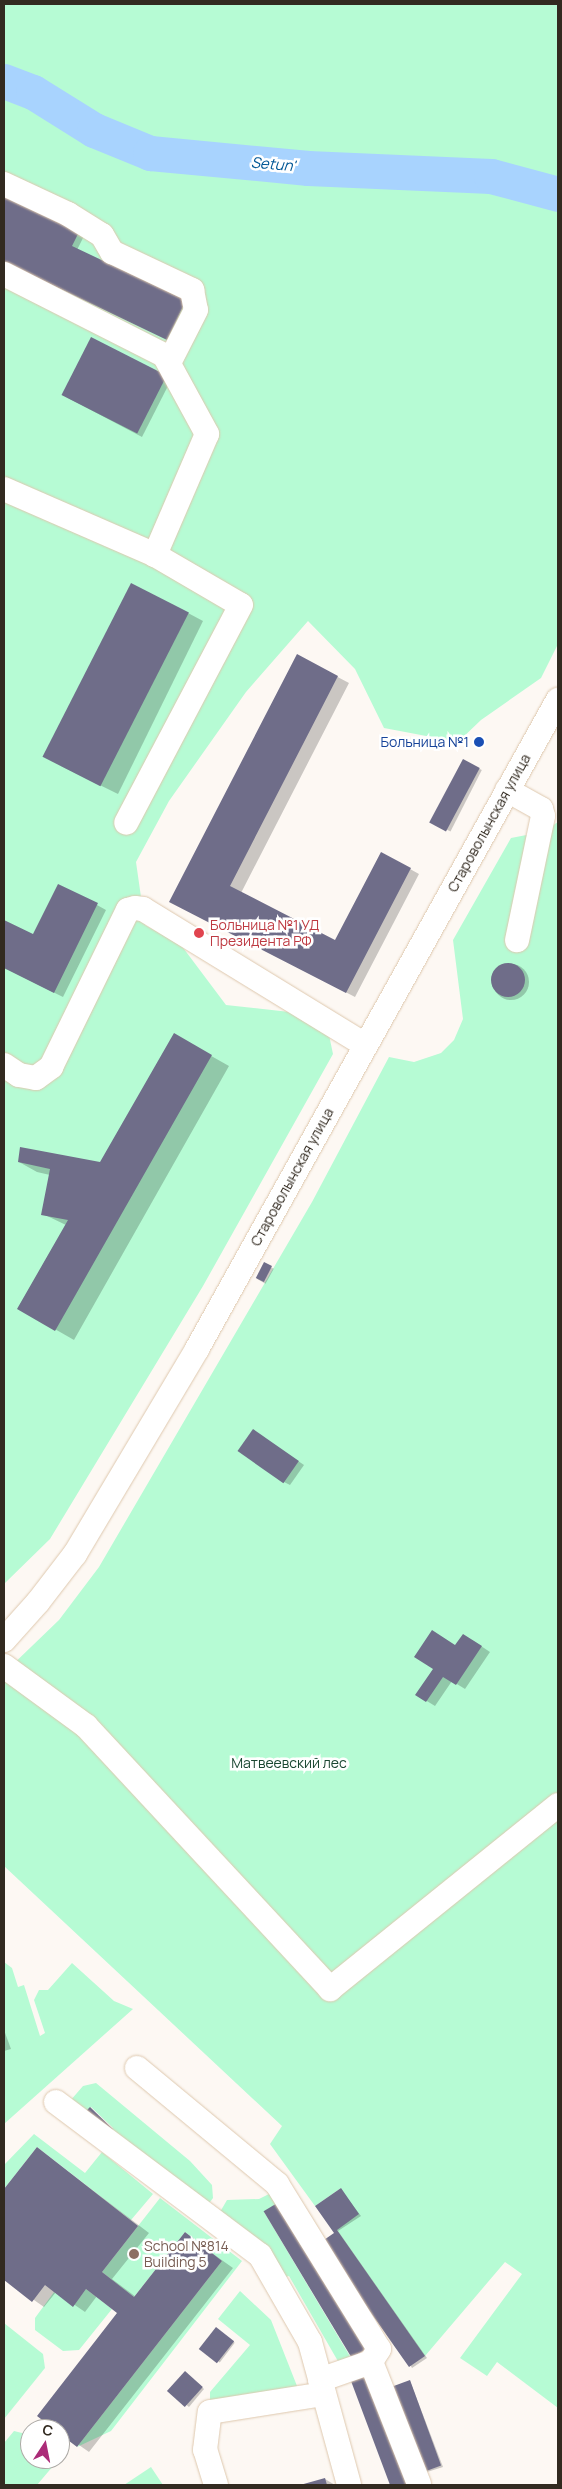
<!DOCTYPE html>
<meta charset="utf-8">
<style>
body{margin:0}
#map{position:relative;width:562px;height:2489px;overflow:hidden;background:#fdf8f3;font-family:Manrope,sans-serif}
div>[style]{position:absolute}
[style*='--x']{left:calc(var(--x)*1px);top:calc(var(--y)*1px);width:calc(var(--w)*1px);rotate:calc(var(--a)*1deg)}
.green>*{inset:0;background:#b6fbd4}
.shadow>*{inset:0;background:#0003;transform-origin:0 0}
.round{border-radius:50%}
.river>*{height:35px;margin:-17.5px;padding:0 17.5px;transform-origin:17.5px;border-radius:17.5px;background:#a8d3fe}
.building>*{inset:0;background:#6f6d89;transform-origin:0 0}
.roads{filter:drop-shadow(0 0 1px #dec8ae) drop-shadow(0 0 1px #dec8ae)}
.minor>*{height:24px;margin:-12px;padding:0 12px;transform-origin:12px;border-radius:12px;background:#fff}
.dots>*{width:14px;height:14px;translate:-50% -50%;box-sizing:border-box;border:2px solid #fff;border-radius:50%}
span{translate:-50% -50%;white-space:nowrap;text-align:center;line-height:1.15;-webkit-text-stroke:5px #fff;paint-order:stroke}
.transit-label{font-size:14px;color:#164399}
.right{translate:-100% -50%;text-align:right}
.street-label{font-size:14px;color:#322a20}
.health-label{font-size:14px;color:#be3a42}
.left{translate:0 -50%;text-align:left}
.park-label{font-size:14px;color:#1b4732}
.education-label{font-size:14px;color:#785e54}
.water-label{font-size:15px;color:#005795;font-style:italic}
.frame{position:absolute;inset:0;border:5px solid #322a20;pointer-events:none}
.north{position:absolute;left:20px;top:2419px;width:50px;height:50px;box-sizing:border-box;background:#fff;border:1px solid #adaaa6;border-radius:50%;rotate:11deg;font-size:14px;font-weight:700;line-height:20px;text-align:center;color:#322a20}
.north::after{content:'';display:block;margin:auto;width:18px;height:22px;background:#ab2b78;clip-path:polygon(50% 0,100% 100%,50% 72%,0 100%)}
</style>
<div id="map">
<div class="green">
<div style="clip-path:polygon(4px 4px,558px 4px,558px 644px,541px 678px,481px 720px,458px 742px,384px 728px,355px 669px,308px 621px,246px 692px,169px 801px,136px 862px,145px 925px,181px 945px,226px 1005px,325px 1016px,333px 1054px,203px 1286px,50px 1539px,4px 1584px)"></div>
<div style="clip-path:polygon(558px 822px,558px 2408px,497px 2362px,487px 2376px,460px 2358px,522px 2274px,505px 2262px,425px 2356px,337px 2230px,341px 2188px,315px 2206px,270px 2144px,282px 2126px,4px 1866px,4px 1673px,59px 1620px,99px 1567px,312px 1202px,389px 1057px,414px 1062px,441px 1053px,454px 1040px,463px 1019px,453px 940px,511px 838px,542px 832px)"></div>
<div style="clip-path:polygon(4px 1962px,12px 1968px,18px 1987px,24px 1985px,40px 2036px,45px 2033px,34px 2000px,39px 1990px,48px 1990px,72px 1963px,114px 2001px,133px 2009px,4px 2124px)"></div>
<div style="clip-path:polygon(96px 2083px,190px 2161px,212px 2185px,213px 2198px,207px 2206px,108px 2134px,113px 2128px,91px 2107px,85px 2113px,70px 2101px,83px 2086px)"></div>
<div style="clip-path:polygon(34px 2134px,85px 2173px,102px 2152px,153px 2194px,131px 2220px,37px 2147px,4px 2189px,4px 2165px)"></div>
<div style="clip-path:polygon(273px 2192px,279px 2202px,264px 2212px,351px 2358px,339px 2363px,289px 2276px,275px 2280px,220px 2212px,227px 2200px,259px 2199px)"></div>
<div style="clip-path:polygon(160px 2198px,242px 2261px,111px 2431px,77px 2447px,222px 2261px,185px 2232px,134px 2297px,102px 2272px)"></div>
<div style="clip-path:polygon(86px 2289px,112px 2309px,79px 2350px,63px 2351px,35px 2330px,35px 2318px,54px 2292px,73px 2306px)"></div>
<div style="clip-path:polygon(240px 2291px,271px 2320px,297px 2386px,283px 2400px,210px 2412px,210px 2392px,250px 2345px,218px 2319px)"></div>
<div style="clip-path:polygon(4px 2323px,43px 2354px,45px 2368px,4px 2419px)"></div>
<div style="clip-path:polygon(14px 2431px,30px 2435px,30px 2459px,59px 2459px,37px 2485px,4px 2485px,4px 2443px)"></div>
<div style="clip-path:polygon(151px 2467px,163px 2485px,124px 2485px)"></div>
</div>
<div class="shadow">
<div style="clip-path:polygon(4px 194px,85px 234px,77px 250px,191px 305px,173px 342px,4px 260px)"></div>
<div style="clip-path:polygon(166px 377px,171px 380px,142px 437px,68px 398px)"></div>
<div style="clip-path:polygon(188px 613px,203px 621px,118px 794px,61px 766px)"></div>
<div style="clip-path:polygon(298px 656px,349px 683px,241px 893px,336px 942px,410px 869px,419px 874px,355px 997px,182px 908px)"></div>
<div style="left:464px;top:761px;width:20px;height:69px;rotate:27deg"></div>
<div style="clip-path:polygon(97px 905px,106px 910px,63px 997px,4px 968px,4px 921px,34px 936px)"></div>
<div class="round" style="left:493px;top:964px;width:36px;height:36px"></div>
<div style="clip-path:polygon(174px 1035px,229px 1066px,74px 1340px,18px 1308px,66px 1225px,43px 1214px,50px 1175px,37px 1172px,19px 1162px,101px 1164px)"></div>
<div style="left:265px;top:1264px;width:10px;height:17px;rotate:29deg"></div>
<div style="clip-path:polygon(259px 1434px,304px 1465px,290px 1485px,284px 1482px)"></div>
<div style="clip-path:polygon(472px 1640px,490px 1652px,465px 1689px,452px 1681px,435px 1706px,417px 1695px,434px 1668px,456px 1646px)"></div>
<div style="clip-path:polygon(4px 2030px,11px 2049px,4px 2051px)"></div>
<div style="clip-path:polygon(37px 2148px,149px 2233px,112px 2279px,136px 2297px,185px 2234px,233px 2268px,89px 2452px,56px 2429px,118px 2313px,97px 2296px,85px 2312px,56px 2292px,44px 2307px,4px 2279px,4px 2191px)"></div>
<div style="clip-path:polygon(341px 2190px,361px 2216px,338px 2231px,427px 2358px,412px 2368px,335px 2233px)"></div>
<div style="left:218px;top:2330px;width:21px;height:25px;rotate:37deg"></div>
<div style="clip-path:polygon(187px 2374px,204px 2389px,189px 2407px,169px 2391px)"></div>
<div style="clip-path:polygon(410px 2381px,443px 2467px,427px 2472px,425px 2471px)"></div>
<div style="clip-path:polygon(325px 2479px,335px 2485px,303px 2485px)"></div>
</div>
<div class="river">
<div style="--x:4;--y:81;--w:31;--a:21"></div>
<div style="--x:33;--y:92;--w:72;--a:31.9"></div>
<div style="--x:94;--y:130;--w:61;--a:22.3"></div>
<div style="--x:150;--y:153;--w:159;--a:5.4"></div>
<div style="--x:308;--y:168;--w:183;--a:2.5"></div>
<div style="--x:491;--y:176;--w:69;--a:15"></div>
</div>
<div class="building">
<div style="clip-path:polygon(4px 193px,80px 230px,72px 246px,186px 300px,167px 340px,4px 262px)"></div>
<div style="left:91px;top:337px;width:85px;height:65px;rotate:27deg"></div>
<div style="left:131px;top:583px;width:65px;height:195px;rotate:27deg"></div>
<div style="clip-path:polygon(297px 654px,338px 676px,230px 886px,335px 940px,381px 852px,411px 868px,346px 993px,169px 902px)"></div>
<div style="left:463px;top:759px;width:19px;height:72px;rotate:28deg"></div>
<div style="clip-path:polygon(58px 884px,98px 903px,54px 993px,4px 968px,4px 920px,33px 934px)"></div>
<div class="round" style="left:491px;top:963px;width:34px;height:34px"></div>
<div style="clip-path:polygon(174px 1033px,212px 1055px,55px 1331px,17px 1309px,68px 1220px,41px 1215px,50px 1169px,18px 1162px,20px 1147px,100px 1162px)"></div>
<div style="left:264px;top:1262px;width:9px;height:18px;rotate:27deg"></div>
<div style="left:253px;top:1429px;width:56px;height:27px;rotate:35deg"></div>
<div style="clip-path:polygon(432px 1630px,455px 1645px,463px 1634px,482px 1646px,456px 1685px,443px 1677px,426px 1702px,415px 1695px,433px 1669px,414px 1657px)"></div>
<div style="left:90px;top:2107px;width:32px;height:8px;rotate:44deg"></div>
<div style="clip-path:polygon(37px 2147px,138px 2226px,102px 2272px,134px 2297px,185px 2232px,222px 2261px,77px 2447px,60px 2434px,60px 2429px,54px 2429px,37px 2416px,117px 2313px,86px 2289px,73px 2307px,45px 2285px,32px 2302px,4px 2280px,4px 2189px)"></div>
<div style="clip-path:polygon(341px 2188px,359px 2214px,337px 2230px,425px 2356px,409px 2367px,321px 2242px,334px 2233px,315px 2206px)"></div>
<div style="left:279px;top:2202px;width:171px;height:18px;rotate:59deg"></div>
<div style="left:216px;top:2327px;width:23px;height:28px;rotate:38deg"></div>
<div style="left:185px;top:2371px;width:24px;height:27px;rotate:42deg"></div>
<div style="clip-path:polygon(369px 2374px,408px 2485px,390px 2485px,351px 2381px)"></div>
<div style="left:410px;top:2380px;width:91px;height:18px;rotate:70deg"></div>
<div style="clip-path:polygon(325px 2478px,327px 2485px,300px 2485px)"></div>
</div>
<div class="roads">
<div class="minor">
<div style="--x:4;--y:184;--w:71;--a:25.1"></div>
<div style="--x:68;--y:214;--w:40;--a:32"></div>
<div style="--x:102;--y:235;--w:20;--a:60"></div>
<div style="--x:112;--y:252;--w:89;--a:25.4"></div>
<div style="--x:192;--y:290;--w:20;--a:79"></div>
<div style="--x:196;--y:310;--w:59;--a:117"></div>
<div style="--x:4;--y:274;--w:179;--a:26.9"></div>
<div style="--x:164;--y:355;--w:90;--a:61.4"></div>
<div style="--x:207;--y:434;--w:132;--a:113.3"></div>
<div style="--x:155;--y:555;--w:99;--a:30.2"></div>
<div style="--x:241;--y:605;--w:246;--a:117.8"></div>
<div style="--x:4;--y:489;--w:165;--a:23.6"></div>
<div style="--x:507;--y:790;--w:39;--a:29"></div>
<div style="--x:541;--y:809;--w:7;--a:74"></div>
<div style="--x:543;--y:816;--w:127;--a:101.8"></div>
<div style="--x:4;--y:1065;--w:18;--a:34"></div>
<div style="--x:19;--y:1075;--w:17;--a:10"></div>
<div style="--x:36;--y:1078;--w:19;--a:-36"></div>
<div style="--x:51;--y:1067;--w:175;--a:-63.9"></div>
<div style="--x:128;--y:910;--w:7;--a:-16"></div>
<div style="--x:135;--y:908;--w:8;--a:7"></div>
<div style="--x:143;--y:909;--w:260;--a:31.5"></div>
<div style="--x:4;--y:1640;--w:51;--a:-48.2"></div>
<div style="--x:38;--y:1602;--w:61;--a:-52.4"></div>
<div style="--x:75;--y:1554;--w:239;--a:-59.2"></div>
<div style="--x:197;--y:1349;--w:743;--a:-60.92"></div>
<div style="--x:4;--y:1666;--w:102;--a:36.2"></div>
<div style="--x:86;--y:1726;--w:359;--a:47.1"></div>
<div style="--x:330;--y:1989;--w:293;--a:-38.9"></div>
<div style="--x:137;--y:2068;--w:182;--a:39.6"></div>
<div style="--x:277;--y:2184;--w:194;--a:58.3"></div>
<div style="--x:379;--y:2349;--w:15;--a:122"></div>
<div style="--x:371;--y:2362;--w:54;--a:160.6"></div>
<div style="--x:56;--y:2102;--w:255;--a:36.9"></div>
<div style="--x:260;--y:2255;--w:100;--a:60.1"></div>
<div style="--x:310;--y:2342;--w:148;--a:74.7"></div>
<div style="--x:371;--y:2362;--w:131;--a:68.5"></div>
<div style="--x:216;--y:2485;--w:37;--a:-107"></div>
<div style="--x:205;--y:2450;--w:38;--a:-83"></div>
<div style="--x:210;--y:2412;--w:115;--a:-9"></div>
</div>
</div>
<div class="dots">
<div style="left:479px;top:742px;background:#1a4fb4"></div>
<div style="left:199px;top:933px;background:#e0444e"></div>
<div style="left:134px;top:2254px;background:#8d6e63"></div>
</div>
<div class="transit-label">
<span class="right" style="left:469px;top:742px">Больница №1</span>
</div>
<div class="street-label">
<span style="left:489px;top:823px;rotate:-61deg">Староволынская улица</span>
<span style="left:292px;top:1177px;rotate:-61deg">Староволынская улица</span>
</div>
<div class="health-label">
<span class="left" style="left:210px;top:933px">Больница №1 УД<br>Президента РФ</span>
</div>
<div class="park-label">
<span style="left:289px;top:1763px">Матвеевский лес</span>
</div>
<div class="education-label">
<span class="left" style="left:144px;top:2254px">School №814<br>Building 5</span>
</div>
<div class="water-label">
<span style="left:273px;top:164px;rotate:5deg">Setun'</span>
</div>
<div class="frame"></div>
<div class="north">С</div>
</div>
